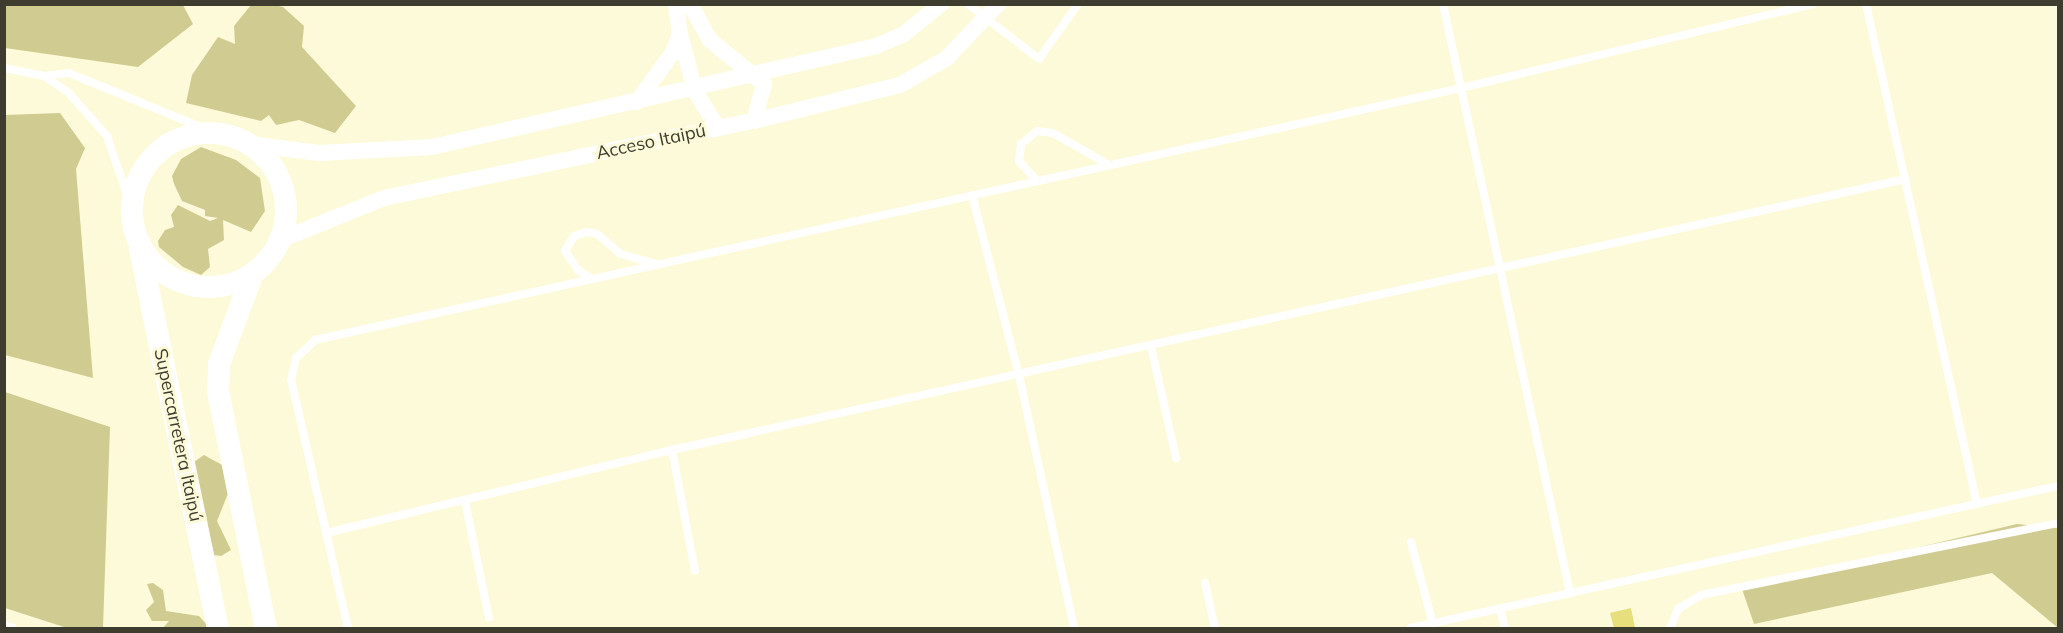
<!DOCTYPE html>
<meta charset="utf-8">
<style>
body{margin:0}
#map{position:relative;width:2063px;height:633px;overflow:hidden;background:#fcfad8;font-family:Mulish,sans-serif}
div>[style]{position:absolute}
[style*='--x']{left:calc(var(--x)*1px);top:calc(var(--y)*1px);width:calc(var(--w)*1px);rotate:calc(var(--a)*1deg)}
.green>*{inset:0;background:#d0cc91}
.building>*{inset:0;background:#e6df7c}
.lane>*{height:8px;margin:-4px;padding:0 4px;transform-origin:4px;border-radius:4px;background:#fff}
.street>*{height:16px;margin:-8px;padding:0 8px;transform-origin:8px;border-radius:8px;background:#fff}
.secondary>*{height:22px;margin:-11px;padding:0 11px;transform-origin:11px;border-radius:11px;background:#fff}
.secondary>.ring{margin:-11px;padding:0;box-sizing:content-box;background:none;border:22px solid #fff;border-radius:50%}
span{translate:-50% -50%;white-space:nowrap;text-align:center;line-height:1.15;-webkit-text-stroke:6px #fcfad8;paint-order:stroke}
.street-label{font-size:18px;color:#3d3c2f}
.frame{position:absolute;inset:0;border:6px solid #3d3c2f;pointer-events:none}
</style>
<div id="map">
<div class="green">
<div style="clip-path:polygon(5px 4px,183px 5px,193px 24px,138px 67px,5px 48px)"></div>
<div style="clip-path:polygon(270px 4px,283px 7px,304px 26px,302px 47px,356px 106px,335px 133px,299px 120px,276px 125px,269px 115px,261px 121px,186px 103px,192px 75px,218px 37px,235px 44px,234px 26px,251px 5px)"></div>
<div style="clip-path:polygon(60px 113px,85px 148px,76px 169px,93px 378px,5px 355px,5px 115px)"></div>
<div style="clip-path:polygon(201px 147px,236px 160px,260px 178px,265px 211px,251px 232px,223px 220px,224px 240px,208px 249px,210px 267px,201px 275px,183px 267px,159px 247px,158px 241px,165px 230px,174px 227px,171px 215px,178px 205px,210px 221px,218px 218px,205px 216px,205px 210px,182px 201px,174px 184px,172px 176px,181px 159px)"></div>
<div style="clip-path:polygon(5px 392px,110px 427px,103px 628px,67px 628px,5px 608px)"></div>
<div style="clip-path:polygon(204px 455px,224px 466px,229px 491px,217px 521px,231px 550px,221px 556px,214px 555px,194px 462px)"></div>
<div style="clip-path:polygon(2017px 524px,2058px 528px,2058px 628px,1992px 573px,1754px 624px,1742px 589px)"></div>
<div style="clip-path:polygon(153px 583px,163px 590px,166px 611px,199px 616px,210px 628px,163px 628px,169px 621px,152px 621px,146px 610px,154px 602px,147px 584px)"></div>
</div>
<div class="building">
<div style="clip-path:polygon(1631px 608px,1635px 628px,1614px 628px,1610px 613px)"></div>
</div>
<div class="lane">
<div style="--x:968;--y:4;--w:90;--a:37.8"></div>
<div style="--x:1039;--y:59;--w:67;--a:-54.7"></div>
<div style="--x:1443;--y:4;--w:603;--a:77.83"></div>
<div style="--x:1866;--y:4;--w:512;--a:77.48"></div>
<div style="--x:4;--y:68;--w:41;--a:11.3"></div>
<div style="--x:44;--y:76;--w:29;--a:34"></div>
<div style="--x:68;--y:92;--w:59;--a:48.4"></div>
<div style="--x:107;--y:136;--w:74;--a:71.1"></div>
<div style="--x:44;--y:76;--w:25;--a:-7"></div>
<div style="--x:69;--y:73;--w:156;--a:22.3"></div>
<div style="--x:1037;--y:181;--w:27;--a:-132"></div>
<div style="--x:1019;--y:161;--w:17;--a:-83"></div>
<div style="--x:1021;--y:144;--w:21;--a:-39"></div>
<div style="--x:1037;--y:131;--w:16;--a:7"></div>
<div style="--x:1053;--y:133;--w:64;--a:29.7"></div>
<div style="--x:972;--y:195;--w:186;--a:75.4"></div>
<div style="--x:1019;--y:375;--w:259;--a:77.7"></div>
<div style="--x:592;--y:279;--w:17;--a:-147"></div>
<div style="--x:578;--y:270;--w:23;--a:-124"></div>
<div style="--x:565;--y:251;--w:17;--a:-59"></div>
<div style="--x:574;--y:236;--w:14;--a:-17"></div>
<div style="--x:587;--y:232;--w:10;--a:11"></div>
<div style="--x:597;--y:234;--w:31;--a:40"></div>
<div style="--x:621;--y:254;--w:36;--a:16"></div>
<div style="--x:1151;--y:346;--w:115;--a:77.4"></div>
<div style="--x:672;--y:450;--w:123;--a:79.2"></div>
<div style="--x:465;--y:501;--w:119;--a:78.4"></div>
<div style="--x:326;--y:533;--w:356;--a:-13.5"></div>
<div style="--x:672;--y:450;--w:1263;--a:-12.39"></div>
<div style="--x:1411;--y:542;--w:85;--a:75"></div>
<div style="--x:1205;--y:583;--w:46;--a:77.5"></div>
<div style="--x:1500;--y:609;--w:20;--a:75"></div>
<div style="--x:4;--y:625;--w:9;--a:18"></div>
<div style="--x:348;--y:628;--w:254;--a:-102.9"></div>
<div style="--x:291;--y:380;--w:23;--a:-77"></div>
<div style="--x:296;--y:358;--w:26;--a:-43"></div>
<div style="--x:315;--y:340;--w:1173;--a:-12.4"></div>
<div style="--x:1461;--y:88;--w:362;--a:-13.4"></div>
<div style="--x:1411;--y:628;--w:662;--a:-12.38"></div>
<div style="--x:1670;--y:628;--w:21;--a:-67"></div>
<div style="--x:1678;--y:609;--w:27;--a:-31"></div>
<div style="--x:1701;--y:595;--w:364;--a:-11.4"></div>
</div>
<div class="street">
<div style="--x:690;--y:4;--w:41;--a:60.9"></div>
<div style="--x:710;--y:40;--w:70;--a:39.2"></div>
<div style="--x:764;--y:84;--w:38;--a:105"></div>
<div style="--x:680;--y:34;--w:59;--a:75.3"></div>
<div style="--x:695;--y:91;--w:44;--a:58.1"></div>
<div style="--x:637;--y:102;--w:62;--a:-54.2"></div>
<div style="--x:673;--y:52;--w:19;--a:-69"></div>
<div style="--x:680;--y:34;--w:30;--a:-98"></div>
<div style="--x:249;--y:144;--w:71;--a:7.3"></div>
<div style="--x:319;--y:153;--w:113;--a:-3"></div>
<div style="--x:432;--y:147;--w:455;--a:-12.8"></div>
<div style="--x:876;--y:46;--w:30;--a:-23"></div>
<div style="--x:904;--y:34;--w:48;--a:-39"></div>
<div style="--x:280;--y:240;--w:112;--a:-22"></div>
<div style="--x:384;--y:198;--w:378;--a:-11.8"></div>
<div style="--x:754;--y:121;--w:150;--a:-13.9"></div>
<div style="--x:900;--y:85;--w:54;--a:-29.9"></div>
<div style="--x:947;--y:58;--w:74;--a:-46.6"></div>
</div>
<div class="secondary">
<div class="ring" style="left:132px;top:133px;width:132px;height:132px"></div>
<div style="--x:140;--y:249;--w:387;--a:78.4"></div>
<div style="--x:253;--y:273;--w:97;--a:110.5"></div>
<div style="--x:219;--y:364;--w:27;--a:92"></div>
<div style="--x:218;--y:391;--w:242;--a:78.6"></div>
</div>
<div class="street-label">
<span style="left:651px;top:142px;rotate:-12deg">Acceso Itaipú</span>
<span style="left:178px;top:435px;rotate:78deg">Supercarretera Itaipú</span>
</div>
<div class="frame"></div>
</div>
